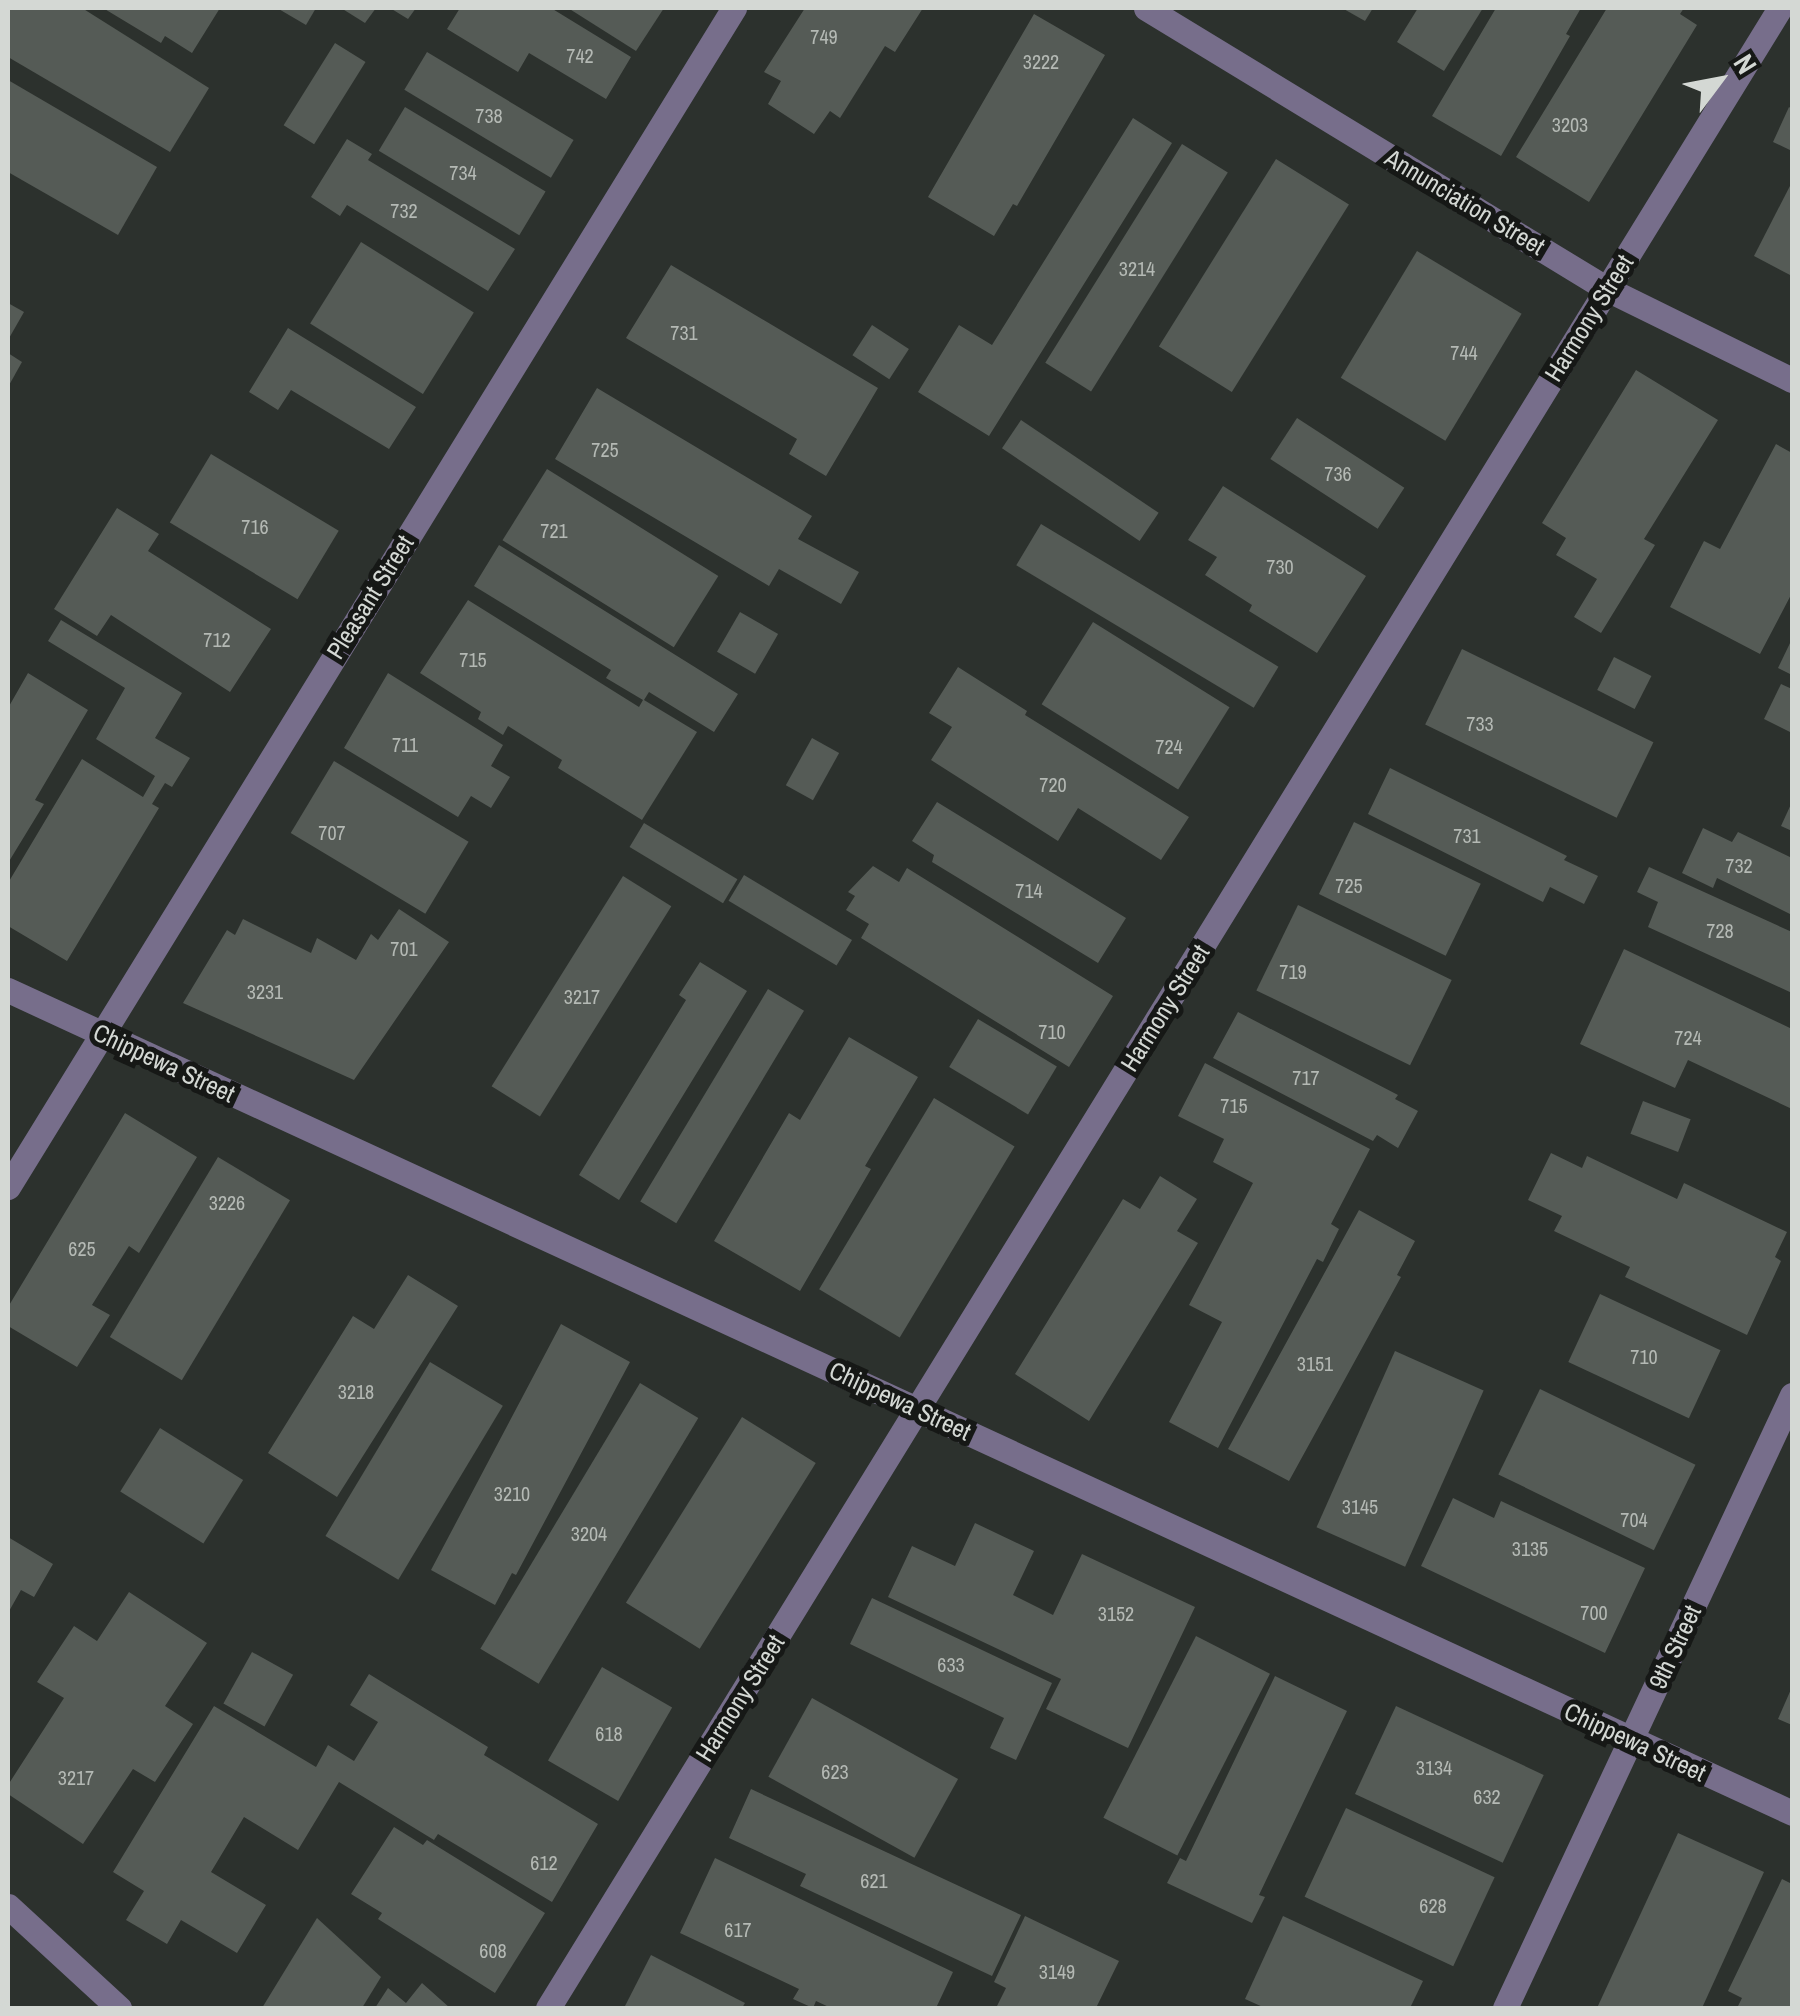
<!DOCTYPE html>
<style>
body{margin:0}
#map{position:relative;width:1800px;height:2016px;overflow:hidden;background:#2c312d;font-family:"Archivo Narrow",sans-serif}
div>[style]{position:absolute}
[style*='--x']{left:calc(var(--x)*1px);top:calc(var(--y)*1px);width:calc(var(--w)*1px);rotate:calc(var(--a)*1deg)}
.building>*{inset:0;background:#555b56;transform-origin:0 0}
.minor>*{height:25px;margin:-12.5px;padding:0 12.5px;transform-origin:12.5px;border-radius:12.5px;background:#776e8b}
span{translate:-50% -50%;white-space:nowrap;text-align:center;line-height:1.15;-webkit-text-stroke:10px #161816;paint-order:stroke}
.number-label{font-size:20px;color:#b4b9b4}
.number-label span{-webkit-text-stroke-width:0}
.street-label{font-size:25px;color:#d4d8d4}
.frame{position:absolute;inset:0;border:10px solid #d4d8d4;pointer-events:none}
.north{position:absolute;left:1670px;top:30px;width:100px;height:100px;-webkit-text-stroke:8px #161816;paint-order:stroke;rotate:58deg;font-size:28px;font-weight:700;line-height:40px;text-align:center;color:#d4d8d4}
.north::after{content:'';display:block;margin:auto;width:35px;height:45px;background:#d4d8d4;clip-path:polygon(50% 0,100% 100%,50% 72%,0 100%)}
</style>
<div id="map">
<div class="building">
<div style="clip-path:polygon(8px 8px,82px 8px,209px 88px,170px 152px,8px 57px)"></div>
<div style="clip-path:polygon(103px 8px,220px 8px,192px 53px,165px 36px,161px 43px)"></div>
<div style="clip-path:polygon(277px 8px,316px 8px,306px 25px)"></div>
<div style="clip-path:polygon(341px 8px,376px 8px,365px 23px)"></div>
<div style="clip-path:polygon(390px 8px,416px 8px,408px 19px)"></div>
<div style="clip-path:polygon(460px 8px,551px 8px,631px 57px,606px 99px,529px 53px,518px 72px,447px 29px)"></div>
<div style="clip-path:polygon(568px 8px,664px 8px,636px 51px)"></div>
<div style="clip-path:polygon(805px 8px,923px 8px,895px 52px,885px 46px,840px 118px,830px 111px,814px 134px,768px 104px,781px 81px,764px 72px)"></div>
<div style="clip-path:polygon(1342px 8px,1373px 8px,1365px 21px)"></div>
<div style="clip-path:polygon(1418px 8px,1483px 8px,1444px 71px,1397px 42px)"></div>
<div style="clip-path:polygon(1496px 8px,1581px 8px,1566px 34px,1570px 36px,1501px 156px,1432px 116px)"></div>
<div style="clip-path:polygon(1607px 8px,1684px 8px,1680px 14px,1697px 25px,1589px 202px,1516px 157px)"></div>
<div style="clip-path:polygon(1034px 14px,1105px 55px,1017px 206px,1013px 204px,994px 236px,928px 197px)"></div>
<div style="left:335px;top:43px;width:36px;height:97px;rotate:32deg"></div>
<div style="left:427px;top:52px;width:171px;height:44px;rotate:31deg"></div>
<div style="clip-path:polygon(8px 80px,157px 167px,118px 235px,8px 172px)"></div>
<div style="left:405px;top:107px;width:164px;height:51px;rotate:31deg"></div>
<div style="clip-path:polygon(1789px 107px,1792px 109px,1792px 151px,1773px 142px)"></div>
<div style="clip-path:polygon(1133px 118px,1172px 143px,989px 436px,918px 392px,959px 325px,992px 345px)"></div>
<div style="clip-path:polygon(347px 139px,372px 154px,368px 160px,515px 249px,488px 291px,347px 205px,340px 216px,311px 197px)"></div>
<div style="left:1182px;top:144px;width:54px;height:258px;rotate:32deg"></div>
<div style="left:1276px;top:159px;width:86px;height:221px;rotate:32deg"></div>
<div style="clip-path:polygon(1792px 182px,1792px 276px,1754px 256px)"></div>
<div style="left:361px;top:242px;width:133px;height:96px;rotate:32deg"></div>
<div style="left:1417px;top:251px;width:122px;height:148px;rotate:31deg"></div>
<div style="clip-path:polygon(671px 265px,878px 388px,826px 476px,789px 454px,797px 439px,626px 338px)"></div>
<div style="clip-path:polygon(8px 303px,24px 312px,8px 340px)"></div>
<div style="left:872px;top:325px;width:44px;height:36px;rotate:33deg"></div>
<div style="clip-path:polygon(288px 328px,416px 407px,389px 449px,291px 390px,278px 410px,249px 392px)"></div>
<div style="clip-path:polygon(8px 353px,22px 362px,8px 387px)"></div>
<div style="clip-path:polygon(1636px 370px,1718px 420px,1644px 539px,1655px 545px,1601px 633px,1574px 617px,1597px 579px,1556px 555px,1566px 538px,1542px 523px)"></div>
<div style="clip-path:polygon(597px 388px,812px 516px,798px 539px,859px 572px,841px 604px,779px 569px,769px 586px,555px 459px)"></div>
<div style="left:1297px;top:418px;width:128px;height:49px;rotate:33deg"></div>
<div style="left:1021px;top:420px;width:166px;height:34px;rotate:34deg"></div>
<div style="clip-path:polygon(1776px 444px,1792px 453px,1792px 593px,1760px 654px,1670px 607px,1704px 541px,1720px 549px)"></div>
<div style="left:211px;top:454px;width:149px;height:80px;rotate:31deg"></div>
<div style="left:547px;top:469px;width:202px;height:84px;rotate:32deg"></div>
<div style="clip-path:polygon(1223px 486px,1366px 576px,1317px 653px,1249px 611px,1252px 605px,1205px 575px,1217px 557px,1188px 540px)"></div>
<div style="clip-path:polygon(117px 508px,159px 534px,148px 551px,271px 629px,230px 692px,111px 615px,97px 636px,54px 609px)"></div>
<div style="left:1041px;top:524px;width:277px;height:48px;rotate:31deg"></div>
<div style="clip-path:polygon(499px 545px,738px 694px,714px 732px,649px 692px,644px 700px,697px 732px,642px 820px,558px 768px,562px 760px,508px 726px,503px 735px,478px 719px,481px 712px,420px 673px,468px 600px,639px 707px,643px 700px,606px 678px,611px 670px,474px 586px)"></div>
<div style="left:740px;top:612px;width:44px;height:46px;rotate:30deg"></div>
<div style="clip-path:polygon(61px 620px,182px 693px,155px 738px,190px 758px,172px 787px,165px 783px,152px 804px,159px 808px,67px 961px,8px 926px,8px 883px,82px 759px,143px 797px,155px 776px,96px 739px,125px 688px,48px 641px)"></div>
<div style="left:1093px;top:622px;width:161px;height:97px;rotate:32deg"></div>
<div style="clip-path:polygon(1792px 639px,1792px 675px,1778px 668px)"></div>
<div style="left:1462px;top:649px;width:213px;height:84px;rotate:26deg"></div>
<div style="left:1614px;top:657px;width:42px;height:37px;rotate:27deg"></div>
<div style="clip-path:polygon(958px 667px,1027px 711px,1025px 715px,1189px 817px,1161px 860px,1078px 808px,1058px 841px,931px 760px,952px 727px,929px 713px)"></div>
<div style="clip-path:polygon(28px 673px,88px 710px,35px 800px,44px 804px,8px 863px,8px 708px)"></div>
<div style="clip-path:polygon(388px 673px,503px 745px,491px 766px,510px 777px,491px 808px,471px 796px,458px 817px,344px 748px)"></div>
<div style="clip-path:polygon(1781px 684px,1792px 689px,1792px 733px,1764px 719px)"></div>
<div style="left:812px;top:738px;width:31px;height:54px;rotate:29deg"></div>
<div style="left:334px;top:761px;width:157px;height:84px;rotate:31deg"></div>
<div style="clip-path:polygon(1390px 768px,1567px 856px,1564px 860px,1598px 876px,1584px 904px,1550px 887px,1543px 902px,1368px 814px)"></div>
<div style="clip-path:polygon(937px 802px,1126px 918px,1098px 963px,932px 862px,934px 855px,912px 841px)"></div>
<div style="clip-path:polygon(1792px 802px,1792px 831px,1781px 826px)"></div>
<div style="left:1354px;top:822px;width:141px;height:80px;rotate:26deg"></div>
<div style="left:644px;top:823px;width:109px;height:28px;rotate:31deg"></div>
<div style="clip-path:polygon(1703px 828px,1732px 842px,1738px 832px,1792px 858px,1792px 915px,1717px 878px,1713px 888px,1682px 873px)"></div>
<div style="clip-path:polygon(873px 866px,899px 882px,907px 868px,1113px 996px,1069px 1067px,861px 938px,869px 924px,846px 910px,855px 896px,848px 892px)"></div>
<div style="clip-path:polygon(1649px 867px,1792px 932px,1792px 993px,1648px 927px,1658px 902px,1637px 892px)"></div>
<div style="left:744px;top:875px;width:126px;height:30px;rotate:31deg"></div>
<div style="left:623px;top:876px;width:57px;height:248px;rotate:32deg"></div>
<div style="left:1298px;top:905px;width:171px;height:95px;rotate:26deg"></div>
<div style="clip-path:polygon(399px 909px,449px 942px,354px 1080px,183px 1003px,227px 930px,235px 935px,243px 919px,311px 953px,317px 938px,356px 960px,371px 934px,378px 940px)"></div>
<div style="clip-path:polygon(1624px 949px,1792px 1029px,1792px 1109px,1688px 1060px,1675px 1088px,1580px 1044px)"></div>
<div style="clip-path:polygon(700px 962px,747px 991px,619px 1200px,579px 1175px,686px 1000px,679px 995px)"></div>
<div style="left:768px;top:989px;width:42px;height:248px;rotate:31deg"></div>
<div style="clip-path:polygon(1238px 1012px,1398px 1095px,1395px 1099px,1418px 1111px,1398px 1148px,1377px 1135px,1373px 1141px,1213px 1058px)"></div>
<div style="left:978px;top:1019px;width:92px;height:56px;rotate:31deg"></div>
<div style="clip-path:polygon(849px 1037px,918px 1077px,865px 1166px,871px 1169px,800px 1291px,714px 1241px,789px 1113px,800px 1120px)"></div>
<div style="clip-path:polygon(1205px 1063px,1370px 1149px,1331px 1224px,1339px 1229px,1323px 1262px,1317px 1259px,1218px 1448px,1169px 1422px,1222px 1322px,1189px 1305px,1253px 1183px,1213px 1162px,1224px 1139px,1178px 1116px)"></div>
<div style="left:934px;top:1098px;width:94px;height:223px;rotate:31deg"></div>
<div style="left:1643px;top:1101px;width:51px;height:35px;rotate:21deg"></div>
<div style="clip-path:polygon(125px 1113px,197px 1157px,139px 1253px,129px 1246px,92px 1305px,110px 1315px,77px 1367px,8px 1326px,8px 1307px)"></div>
<div style="clip-path:polygon(1551px 1153px,1582px 1168px,1587px 1156px,1677px 1199px,1684px 1183px,1787px 1232px,1775px 1257px,1781px 1261px,1747px 1335px,1625px 1277px,1630px 1267px,1554px 1231px,1562px 1216px,1528px 1200px)"></div>
<div style="left:218px;top:1157px;width:84px;height:210px;rotate:31deg"></div>
<div style="clip-path:polygon(1160px 1176px,1197px 1199px,1177px 1231px,1198px 1243px,1089px 1421px,1015px 1374px,1123px 1199px,1140px 1209px)"></div>
<div style="clip-path:polygon(1359px 1210px,1415px 1241px,1397px 1275px,1401px 1277px,1289px 1481px,1228px 1449px)"></div>
<div style="clip-path:polygon(408px 1275px,458px 1306px,337px 1497px,268px 1453px,353px 1316px,374px 1329px)"></div>
<div style="left:1600px;top:1294px;width:133px;height:75px;rotate:25deg"></div>
<div style="clip-path:polygon(561px 1324px,630px 1362px,516px 1575px,512px 1573px,495px 1605px,431px 1570px)"></div>
<div style="left:1395px;top:1351px;width:97px;height:193px;rotate:24deg"></div>
<div style="left:430px;top:1362px;width:85px;height:203px;rotate:31deg"></div>
<div style="left:640px;top:1383px;width:68px;height:310px;rotate:31deg"></div>
<div style="left:1540px;top:1389px;width:173px;height:95px;rotate:26deg"></div>
<div style="left:742px;top:1417px;width:87px;height:219px;rotate:32deg"></div>
<div style="left:160px;top:1428px;width:98px;height:75px;rotate:32deg"></div>
<div style="clip-path:polygon(1453px 1498px,1494px 1518px,1501px 1501px,1645px 1568px,1605px 1653px,1421px 1566px)"></div>
<div style="clip-path:polygon(975px 1523px,1034px 1551px,1013px 1595px,1053px 1615px,1082px 1554px,1195px 1607px,1128px 1748px,1046px 1709px,1061px 1679px,888px 1597px,912px 1546px,955px 1566px)"></div>
<div style="clip-path:polygon(8px 1537px,53px 1564px,34px 1597px,21px 1590px,8px 1613px)"></div>
<div style="clip-path:polygon(129px 1592px,207px 1643px,165px 1706px,193px 1724px,155px 1782px,133px 1769px,83px 1844px,8px 1794px,8px 1785px,64px 1698px,37px 1682px,74px 1626px,97px 1641px)"></div>
<div style="clip-path:polygon(872px 1598px,1052px 1683px,1016px 1760px,990px 1748px,1004px 1718px,850px 1644px)"></div>
<div style="left:1196px;top:1636px;width:83px;height:204px;rotate:27deg"></div>
<div style="left:252px;top:1652px;width:47px;height:59px;rotate:29deg"></div>
<div style="left:602px;top:1667px;width:81px;height:108px;rotate:30deg"></div>
<div style="clip-path:polygon(369px 1674px,488px 1747px,484px 1755px,598px 1824px,552px 1902px,438px 1834px,434px 1840px,339px 1782px,298px 1850px,244px 1817px,211px 1872px,266px 1905px,237px 1953px,181px 1920px,167px 1944px,126px 1920px,144px 1891px,113px 1872px,214px 1706px,316px 1767px,328px 1745px,354px 1761px,378px 1722px,350px 1705px)"></div>
<div style="clip-path:polygon(1275px 1676px,1347px 1711px,1259px 1895px,1265px 1897px,1252px 1923px,1167px 1883px,1180px 1858px,1186px 1861px)"></div>
<div style="clip-path:polygon(1792px 1687px,1792px 1725px,1778px 1719px)"></div>
<div style="left:812px;top:1698px;width:167px;height:90px;rotate:29deg"></div>
<div style="left:1396px;top:1706px;width:163px;height:97px;rotate:25deg"></div>
<div style="clip-path:polygon(751px 1789px,1021px 1915px,992px 1976px,800px 1886px,806px 1874px,729px 1838px)"></div>
<div style="left:1346px;top:1808px;width:164px;height:98px;rotate:25deg"></div>
<div style="clip-path:polygon(394px 1827px,423px 1845px,427px 1840px,545px 1913px,495px 1993px,378px 1919px,382px 1913px,351px 1894px)"></div>
<div style="clip-path:polygon(1678px 1833px,1764px 1872px,1702px 2008px,1597px 2008px)"></div>
<div style="clip-path:polygon(715px 1858px,953px 1972px,936px 2008px,831px 2008px,816px 2001px,813px 2008px,793px 1999px,799px 1989px,680px 1933px)"></div>
<div style="clip-path:polygon(1782px 1879px,1792px 1884px,1792px 2008px,1737px 2008px,1742px 1998px,1728px 1991px)"></div>
<div style="clip-path:polygon(1025px 1916px,1119px 1961px,1096px 2008px,996px 2008px,1006px 1988px,994px 1982px)"></div>
<div style="clip-path:polygon(1283px 1916px,1423px 1981px,1410px 2008px,1265px 2008px,1245px 1999px)"></div>
<div style="clip-path:polygon(317px 1918px,381px 1977px,362px 2008px,262px 2008px)"></div>
<div style="clip-path:polygon(651px 1955px,745px 2003px,742px 2008px,624px 2008px)"></div>
<div style="clip-path:polygon(422px 1983px,450px 2008px,375px 2008px,388px 1988px,406px 2003px)"></div>
</div>
<div class="minor">
<div style="--x:1146;--y:8;--w:540;--a:31.36"></div>
<div style="--x:1607;--y:289;--w:206;--a:26.2"></div>
<div style="--x:8;--y:990;--w:1965;--a:24.76"></div>
<div style="--x:8;--y:1187;--w:1385;--a:-58.38"></div>
<div style="--x:8;--y:1906;--w:151;--a:42.6"></div>
<div style="--x:548;--y:2008;--w:2349;--a:-58.37"></div>
<div style="--x:1505;--y:2008;--w:677;--a:-64.91"></div>
</div>
<div class="number-label">
<span style="left:824px;top:36px">749</span>
<span style="left:580px;top:55px">742</span>
<span style="left:1041px;top:61px">3222</span>
<span style="left:489px;top:115px">738</span>
<span style="left:1570px;top:124px">3203</span>
<span style="left:463px;top:172px">734</span>
<span style="left:404px;top:210px">732</span>
<span style="left:1137px;top:268px">3214</span>
<span style="left:684px;top:332px">731</span>
<span style="left:1464px;top:352px">744</span>
<span style="left:605px;top:449px">725</span>
<span style="left:1338px;top:473px">736</span>
<span style="left:255px;top:526px">716</span>
<span style="left:554px;top:530px">721</span>
<span style="left:1280px;top:566px">730</span>
<span style="left:217px;top:639px">712</span>
<span style="left:473px;top:659px">715</span>
<span style="left:1480px;top:723px">733</span>
<span style="left:405px;top:744px">711</span>
<span style="left:1169px;top:746px">724</span>
<span style="left:1053px;top:784px">720</span>
<span style="left:332px;top:832px">707</span>
<span style="left:1467px;top:835px">731</span>
<span style="left:1739px;top:865px">732</span>
<span style="left:1349px;top:885px">725</span>
<span style="left:1029px;top:890px">714</span>
<span style="left:1720px;top:930px">728</span>
<span style="left:404px;top:948px">701</span>
<span style="left:1293px;top:971px">719</span>
<span style="left:265px;top:991px">3231</span>
<span style="left:582px;top:996px">3217</span>
<span style="left:1052px;top:1031px">710</span>
<span style="left:1688px;top:1037px">724</span>
<span style="left:1306px;top:1077px">717</span>
<span style="left:1234px;top:1105px">715</span>
<span style="left:227px;top:1202px">3226</span>
<span style="left:82px;top:1248px">625</span>
<span style="left:1644px;top:1356px">710</span>
<span style="left:1315px;top:1363px">3151</span>
<span style="left:356px;top:1391px">3218</span>
<span style="left:512px;top:1493px">3210</span>
<span style="left:1360px;top:1506px">3145</span>
<span style="left:1634px;top:1519px">704</span>
<span style="left:589px;top:1533px">3204</span>
<span style="left:1530px;top:1548px">3135</span>
<span style="left:1594px;top:1612px">700</span>
<span style="left:1116px;top:1613px">3152</span>
<span style="left:951px;top:1664px">633</span>
<span style="left:609px;top:1733px">618</span>
<span style="left:1434px;top:1767px">3134</span>
<span style="left:835px;top:1771px">623</span>
<span style="left:76px;top:1777px">3217</span>
<span style="left:1487px;top:1796px">632</span>
<span style="left:544px;top:1862px">612</span>
<span style="left:874px;top:1880px">621</span>
<span style="left:1433px;top:1905px">628</span>
<span style="left:738px;top:1929px">617</span>
<span style="left:493px;top:1950px">608</span>
<span style="left:1057px;top:1971px">3149</span>
</div>
<div class="street-label">
<span style="left:1465px;top:202px;rotate:31deg">Annunciation Street</span>
<span style="left:1589px;top:318px;rotate:-58deg">Harmony Street</span>
<span style="left:370px;top:597px;rotate:-58deg">Pleasant Street</span>
<span style="left:1165px;top:1008px;rotate:-58deg">Harmony Street</span>
<span style="left:164px;top:1063px;rotate:25deg">Chippewa Street</span>
<span style="left:900px;top:1401px;rotate:25deg">Chippewa Street</span>
<span style="left:1675px;top:1647px;rotate:-65deg">9th Street</span>
<span style="left:740px;top:1698px;rotate:-58deg">Harmony Street</span>
<span style="left:1635px;top:1742px;rotate:25deg">Chippewa Street</span>
</div>
<div class="frame"></div>
<div class="north">N</div>
</div>
